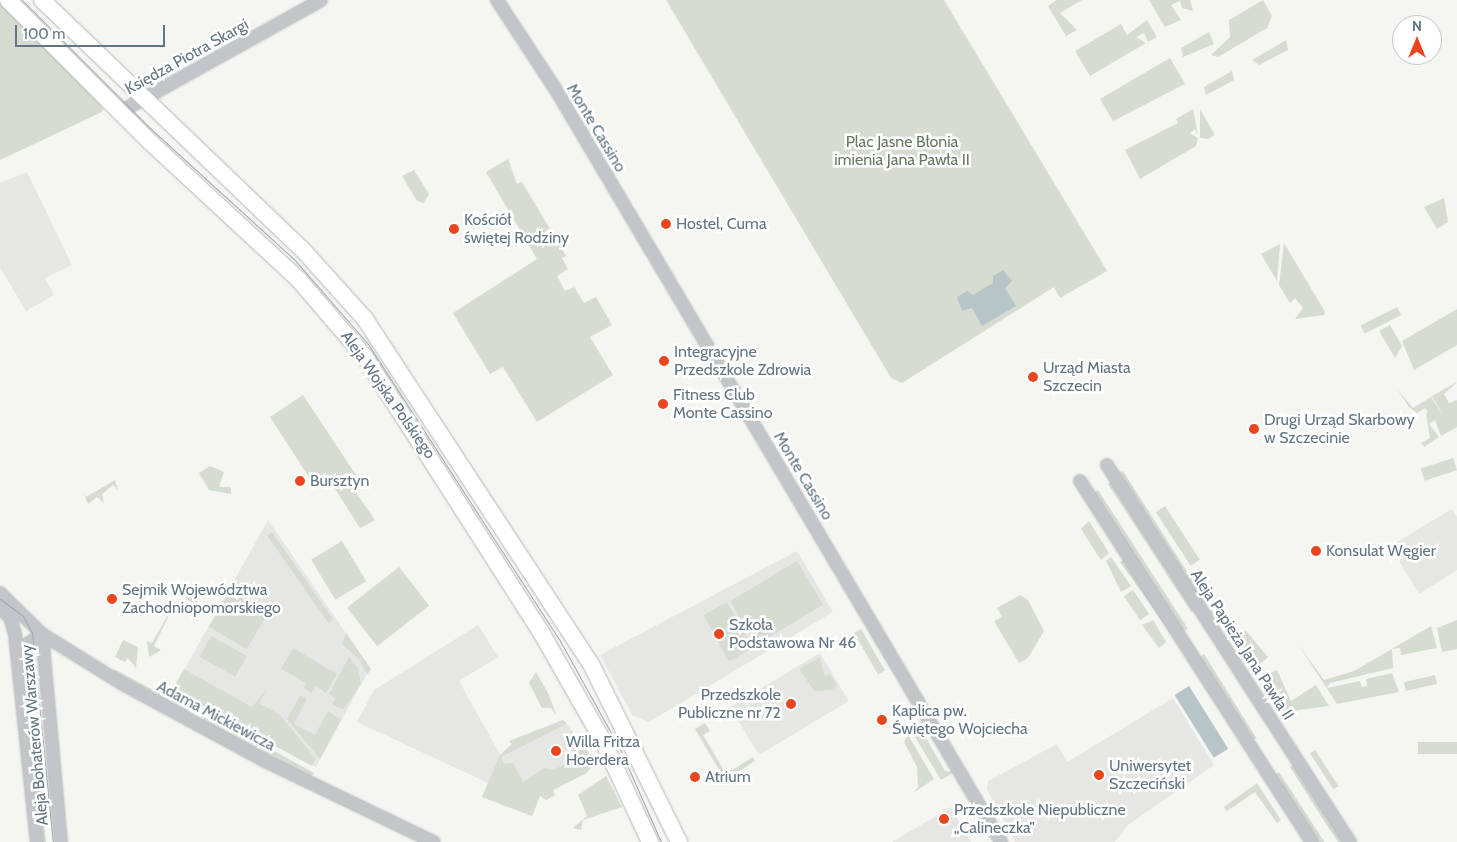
<!DOCTYPE html>
<meta charset="utf-8">
<style>
body{margin:0}
#map{position:relative;width:1457px;height:842px;overflow:hidden;background:#f5f5f1;font-family:Cabin,sans-serif}
div>[style]{position:absolute}
[style*='--x']{left:calc(var(--x)*1px);top:calc(var(--y)*1px);width:calc(var(--w)*1px);rotate:calc(var(--a)*1deg)}
.built>*{inset:0;background:#e6e7e5;transform-origin:0 0}
.green>*{inset:0;background:#d6dcd2;transform-origin:0 0}
.water>*{inset:0;background:#b7c5c8;transform-origin:0 0}
.roads{filter:drop-shadow(0 0 1px #b3b8bb) drop-shadow(0 0 1px #b3b8bb)}
.minor>*{height:12px;margin:-6px;padding:0 6px;transform-origin:6px;border-radius:6px;background:#c2c6c9}
.major>*{height:16px;margin:-8px;padding:0 8px;transform-origin:8px;border-radius:8px;background:#fff}
.tram>*{height:1px;margin:-0.5px;padding:0 0.5px;transform-origin:0.5px;border-radius:0.5px;background:#a0a8ad}
.dots>*{width:14px;height:14px;translate:-50% -50%;box-sizing:border-box;border:2px solid #fff;border-radius:50%}
span{translate:-50% -50%;white-space:nowrap;text-align:center;line-height:1.15;-webkit-text-stroke:5px #fff;paint-order:stroke}
.street-label{font-size:16px;color:#637683}
.park-label{font-size:16px;color:#687a62}
.poi-label{font-size:16px;color:#637683}
.left{translate:0 -50%;text-align:left}
.right{translate:-100% -50%;text-align:right}
.north{position:absolute;left:1392px;top:15px;width:50px;height:50px;box-sizing:border-box;background:#fff;border:1px solid #c1c8cd;border-radius:50%;rotate:0deg;font-size:14px;font-weight:700;line-height:20px;text-align:center;color:#637683}
.north::after{content:'';display:block;margin:auto;width:18px;height:22px;background:#e9461e;clip-path:polygon(50% 0,100% 100%,50% 72%,0 100%)}
.scale{position:absolute;left:15px;top:25px;width:150px;height:22px;box-sizing:border-box;border:2px solid #637683;border-top:0;padding-left:6px;font-size:15px;line-height:18px;white-space:nowrap;color:#637683;-webkit-text-stroke:4px #fff;paint-order:stroke}
</style>
<div id="map">
<div class="built">
<div style="clip-path:polygon(27px 172px,72px 265px,45px 278px,54px 295px,26px 311px,0 267px,0 183px)"></div>
<div style="clip-path:polygon(1452px 509px,1457px 517px,1457px 570px,1419px 594px,1390px 546px)"></div>
<div style="clip-path:polygon(268px 520px,370px 668px,316px 767px,173px 690px)"></div>
<div style="clip-path:polygon(797px 551px,833px 612px,649px 722px,632px 715px,600px 655px)"></div>
<div style="clip-path:polygon(478px 625px,498px 657px,459px 681px,501px 756px,567px 724px,596px 763px,585px 774px,553px 790px,555px 795px,546px 800px,540px 796px,532px 816px,482px 797px,488px 783px,357px 722px,374px 690px)"></div>
<div style="left:820px;top:653px;width:56px;height:105px;rotate:59deg"></div>
<div style="clip-path:polygon(1173px 698px,1214px 765px,1128px 825px,1115px 842px,1015px 842px,987px 789px,988px 781px,1057px 744px,1067px 762px)"></div>
<div style="clip-path:polygon(951px 807px,971px 842px,892px 842px,909px 832px)"></div>
</div>
<div class="green">
<div style="clip-path:polygon(0 0,103px 108px,102px 112px,0 160px)"></div>
<div style="clip-path:polygon(666px 0,944px 0,1107px 271px,1060px 298px,1054px 287px,902px 383px,891px 378px)"></div>
<div style="clip-path:polygon(1057px 0,1082px 0,1060px 13px,1077px 30px,1066px 36px,1048px 6px)"></div>
<div style="clip-path:polygon(1149px 0,1190px 0,1193px 11px,1182px 8px,1180px 1px,1171px 5px,1181px 20px,1165px 27px)"></div>
<div style="clip-path:polygon(1263px 0,1272px 16px,1267px 28px,1218px 57px,1211px 55px,1230px 37px,1229px 20px)"></div>
<div style="clip-path:polygon(1147px 20px,1157px 37px,1148px 42px,1144px 33px,1136px 37px,1146px 43px,1090px 76px,1075px 51px,1121px 24px,1127px 35px)"></div>
<div style="clip-path:polygon(1209px 32px,1214px 44px,1183px 57px,1181px 48px)"></div>
<div style="clip-path:polygon(1286px 40px,1288px 50px,1259px 65px,1252px 60px)"></div>
<div style="clip-path:polygon(1170px 58px,1185px 84px,1113px 121px,1100px 99px)"></div>
<div style="clip-path:polygon(1232px 71px,1234px 80px,1206px 95px,1204px 87px)"></div>
<div style="clip-path:polygon(1193px 109px,1198px 135px,1195px 129px,1190px 133px,1198px 138px,1196px 146px,1140px 179px,1125px 150px,1178px 123px,1176px 119px)"></div>
<div style="clip-path:polygon(1200px 109px,1215px 135px,1208px 139px,1200px 138px)"></div>
<div style="clip-path:polygon(508px 159px,517px 184px,522px 182px,566px 256px,562px 258px,568px 269px,557px 276px,565px 291px,574px 287px,584px 303px,596px 297px,612px 325px,590px 337px,613px 375px,537px 422px,503px 367px,490px 374px,453px 313px,537px 259px,486px 172px)"></div>
<div style="clip-path:polygon(414px 170px,429px 194px,424px 203px,417px 201px,402px 176px)"></div>
<div style="clip-path:polygon(1444px 198px,1448px 222px,1437px 229px,1424px 207px)"></div>
<div style="clip-path:polygon(1284px 243px,1325px 312px,1324px 315px,1295px 319px,1303px 308px,1295px 298px,1290px 303px,1279px 285px)"></div>
<div style="clip-path:polygon(1280px 244px,1277px 281px,1261px 254px)"></div>
<div style="left:1397px;top:307px;width:9px;height:41px;rotate:63deg"></div>
<div style="clip-path:polygon(1457px 309px,1457px 345px,1414px 370px,1402px 341px)"></div>
<div style="clip-path:polygon(1390px 325px,1402px 346px,1395px 358px,1379px 331px)"></div>
<div style="clip-path:polygon(1457px 382px,1444px 394px,1449px 403px,1457px 400px,1457px 427px,1441px 436px,1435px 420px,1429px 424px,1439px 437px,1424px 447px,1421px 443px,1430px 438px,1426px 414px,1428px 412px,1425px 408px,1417px 413px,1409px 407px,1397px 389px,1413px 408px,1431px 397px,1443px 415px,1432px 396px)"></div>
<div style="clip-path:polygon(303px 395px,358px 478px,350px 484px,375px 520px,360px 528px,325px 473px,312px 482px,270px 417px)"></div>
<div style="left:1453px;top:458px;width:13px;height:34px;rotate:72deg"></div>
<div style="clip-path:polygon(210px 466px,224px 472px,219px 487px,231px 487px,231px 494px,209px 490px,199px 473px)"></div>
<div style="clip-path:polygon(1123px 471px,1214px 614px,1211px 616px,1119px 473px)"></div>
<div style="clip-path:polygon(115px 480px,118px 490px,113px 485px,102px 494px,104px 503px,97px 497px,88px 504px,83px 491px,86px 497px)"></div>
<div style="left:1112px;top:481px;width:153px;height:5px;rotate:57deg"></div>
<div style="left:1098px;top:490px;width:165px;height:5px;rotate:57deg"></div>
<div style="left:1165px;top:506px;width:64px;height:11px;rotate:57deg"></div>
<div style="clip-path:polygon(1089px 521px,1109px 553px,1101px 560px,1081px 529px)"></div>
<div style="left:272px;top:532px;width:107px;height:6px;rotate:55deg"></div>
<div style="left:342px;top:541px;width:47px;height:36px;rotate:59deg"></div>
<div style="clip-path:polygon(1111px 557px,1131px 586px,1121px 592px,1106px 561px)"></div>
<div style="clip-path:polygon(1124px 560px,1175px 639px,1120px 562px)"></div>
<div style="left:797px;top:561px;width:51px;height:78px;rotate:59deg"></div>
<div style="left:399px;top:567px;width:49px;height:66px;rotate:52deg"></div>
<div style="clip-path:polygon(175px 584px,197px 600px,200px 615px,193px 611px,195px 605px,174px 589px)"></div>
<div style="left:232px;top:588px;width:44px;height:45px;rotate:31deg"></div>
<div style="left:1133px;top:590px;width:29px;height:11px;rotate:56deg"></div>
<div style="clip-path:polygon(1020px 595px,1028px 600px,1044px 631px,1028px 658px,1019px 663px,994px 621px,1002px 617px,997px 608px)"></div>
<div style="clip-path:polygon(178px 597px,154px 646px,161px 650px,149px 657px,147px 641px,152px 643px)"></div>
<div style="left:727px;top:602px;width:53px;height:27px;rotate:61deg"></div>
<div style="clip-path:polygon(1153px 620px,1166px 642px,1159px 648px,1142px 625px)"></div>
<div style="clip-path:polygon(1457px 620px,1457px 649px,1442px 652px,1437px 628px)"></div>
<div style="clip-path:polygon(1431px 626px,1437px 648px,1401px 655px,1400px 648px,1392px 649px,1393px 668px,1330px 683px,1327px 688px,1360px 681px,1362px 687px,1367px 686px,1366px 679px,1392px 673px,1399px 692px,1337px 704px,1298px 644px,1324px 680px,1354px 671px)"></div>
<div style="left:861px;top:629px;width:48px;height:8px;rotate:60deg"></div>
<div style="clip-path:polygon(1246px 631px,1268px 657px,1255px 668px,1236px 637px)"></div>
<div style="clip-path:polygon(346px 633px,371px 669px,367px 675px,359px 659px,342px 644px)"></div>
<div style="left:211px;top:636px;width:41px;height:24px;rotate:29deg"></div>
<div style="clip-path:polygon(123px 640px,138px 647px,136px 668px,128px 658px,125px 662px,115px 657px)"></div>
<div style="clip-path:polygon(293px 648px,337px 674px,326px 693px,315px 686px,311px 693px,304px 688px,306px 683px,281px 669px)"></div>
<div style="left:1204px;top:654px;width:99px;height:5px;rotate:58deg"></div>
<div style="clip-path:polygon(349px 657px,358px 668px,361px 684px,343px 710px,332px 704px,335px 698px,329px 694px)"></div>
<div style="clip-path:polygon(820px 657px,825px 676px,830px 674px,838px 686px,831px 690px,814px 691px,799px 669px)"></div>
<div style="clip-path:polygon(184px 669px,252px 707px,267px 689px,259px 703px,280px 715px,316px 759px,312px 766px,172px 690px)"></div>
<div style="clip-path:polygon(116px 670px,187px 708px,192px 714px,112px 671px)"></div>
<div style="clip-path:polygon(1277px 670px,1291px 701px,1316px 685px,1329px 706px,1284px 712px,1261px 677px)"></div>
<div style="clip-path:polygon(536px 672px,548px 693px,557px 716px,551px 708px,542px 708px,529px 683px)"></div>
<div style="left:1435px;top:675px;width:9px;height:32px;rotate:77deg"></div>
<div style="clip-path:polygon(300px 695px,307px 699px,294px 724px,315px 735px,328px 711px,341px 720px,320px 759px,287px 719px)"></div>
<div style="clip-path:polygon(193px 706px,195px 707px,314px 773px,309px 778px,206px 723px)"></div>
<div style="clip-path:polygon(563px 720px,567px 724px,501px 757px,504px 764px,513px 763px,523px 782px,545px 768px,554px 770px,574px 759px,567px 735px,573px 731px,596px 763px,585px 774px,553px 790px,555px 795px,546px 800px,540px 796px,532px 816px,482px 797px,500px 755px,512px 744px,509px 741px)"></div>
<div style="clip-path:polygon(705px 723px,710px 731px,703px 735px,726px 774px,753px 757px,755px 761px,725px 780px,695px 729px)"></div>
<div style="clip-path:polygon(918px 724px,945px 771px,954px 772px,941px 780px,912px 732px)"></div>
<div style="clip-path:polygon(35px 728px,36px 736px,46px 842px,42px 842px,30px 729px)"></div>
<div style="clip-path:polygon(908px 735px,934px 779px,913px 793px,918px 787px,917px 767px,904px 742px)"></div>
<div style="left:1457px;top:742px;width:12px;height:39px;rotate:90deg"></div>
<div style="left:1315px;top:750px;width:43px;height:6px;rotate:57deg"></div>
<div style="clip-path:polygon(1294px 764px,1344px 842px,1338px 842px,1326px 824px,1290px 767px)"></div>
<div style="left:1279px;top:772px;width:83px;height:5px;rotate:57deg"></div>
<div style="clip-path:polygon(606px 776px,622px 807px,583px 820px,581px 830px,573px 828px,587px 816px,578px 795px)"></div>
<div style="clip-path:polygon(1257px 783px,1281px 820px,1277px 823px,1255px 792px,1227px 811px,1224px 807px)"></div>
</div>
<div class="water">
<div style="clip-path:polygon(1003px 270px,1012px 281px,1005px 288px,1016px 306px,982px 326px,972px 308px,962px 311px,957px 297px,967px 291px,973px 295px,993px 283px,993px 276px)"></div>
<div style="left:1189px;top:686px;width:74px;height:17px;rotate:58deg"></div>
</div>
<div class="roads">
<div class="minor">
<div style="--x:497;--y:0;--w:108;--a:56.8"></div>
<div style="--x:556;--y:90;--w:874;--a:59.38"></div>
<div style="--x:120;--y:112;--w:230;--a:-29.1"></div>
<div style="--x:1107;--y:465;--w:449;--a:57.2"></div>
<div style="--x:1080;--y:481;--w:429;--a:57.3"></div>
<div style="--x:0;--y:593;--w:59;--a:44.3"></div>
<div style="--x:42;--y:634;--w:93;--a:31.8"></div>
<div style="--x:121;--y:683;--w:164;--a:28.4"></div>
<div style="--x:265;--y:761;--w:187;--a:25.7"></div>
<div style="--x:0;--y:608;--w:13;--a:42"></div>
<div style="--x:10;--y:617;--w:18;--a:74"></div>
<div style="--x:15;--y:634;--w:209;--a:84"></div>
<div style="--x:42;--y:634;--w:209;--a:84.8"></div>
<div style="--x:19;--y:660;--w:15;--a:-67"></div>
<div style="--x:25;--y:646;--w:21;--a:-35"></div>
</div>
<div class="major">
<div style="--x:8;--y:0;--w:201;--a:45"></div>
<div style="--x:150;--y:142;--w:203;--a:42.8"></div>
<div style="--x:299;--y:280;--w:101;--a:49.4"></div>
<div style="--x:365;--y:357;--w:329;--a:57.4"></div>
<div style="--x:542;--y:634;--w:121;--a:60.3"></div>
<div style="--x:602;--y:739;--w:114;--a:65"></div>
<div style="--x:42;--y:0;--w:360;--a:43.8"></div>
<div style="--x:302;--y:249;--w:94;--a:48"></div>
<div style="--x:365;--y:319;--w:412;--a:56.8"></div>
<div style="--x:591;--y:664;--w:199;--a:63.7"></div>
</div>
</div>
<div class="tram">
<div style="--x:22;--y:0;--w:182;--a:45"></div>
<div style="--x:151;--y:129;--w:192;--a:42.3"></div>
<div style="--x:293;--y:258;--w:114;--a:48.9"></div>
<div style="--x:368;--y:344;--w:351;--a:57.1"></div>
<div style="--x:559;--y:639;--w:126;--a:61"></div>
<div style="--x:620;--y:749;--w:102;--a:66.2"></div>
<div style="--x:0;--y:599;--w:29;--a:36"></div>
<div style="--x:23;--y:616;--w:19;--a:62"></div>
<div style="--x:32;--y:633;--w:210;--a:84.3"></div>
</div>
<div class="dots">
<div style="left:666px;top:224px;background:#e9461e"></div>
<div style="left:454px;top:229px;background:#e9461e"></div>
<div style="left:664px;top:361px;background:#e9461e"></div>
<div style="left:1033px;top:377px;background:#e9461e"></div>
<div style="left:663px;top:404px;background:#e9461e"></div>
<div style="left:1254px;top:429px;background:#e9461e"></div>
<div style="left:300px;top:481px;background:#e9461e"></div>
<div style="left:1316px;top:551px;background:#e9461e"></div>
<div style="left:112px;top:599px;background:#e9461e"></div>
<div style="left:719px;top:634px;background:#e9461e"></div>
<div style="left:791px;top:704px;background:#e9461e"></div>
<div style="left:882px;top:720px;background:#e9461e"></div>
<div style="left:556px;top:751px;background:#e9461e"></div>
<div style="left:1099px;top:775px;background:#e9461e"></div>
<div style="left:695px;top:777px;background:#e9461e"></div>
<div style="left:944px;top:819px;background:#e9461e"></div>
</div>
<div class="street-label">
<span style="left:187px;top:57px;rotate:-29deg">Księdza Piotra Skargi</span>
<span style="left:596px;top:128px;rotate:59deg">Monte Cassino</span>
<span style="left:388px;top:395px;rotate:55deg">Aleja Wojska Polskiego</span>
<span style="left:803px;top:476px;rotate:59deg">Monte Cassino</span>
<span style="left:1242px;top:645px;rotate:57deg">Aleja Papieża Jana Pawła II</span>
<span style="left:216px;top:716px;rotate:28deg">Adama Mickiewicza</span>
<span style="left:35px;top:735px;rotate:-95deg">Aleja Bohaterów Warszawy</span>
</div>
<div class="park-label">
<span style="left:902px;top:151px">Plac Jasne Błonia<br>imienia Jana Pawła II</span>
</div>
<div class="poi-label">
<span class="left" style="left:464px;top:229px">Kościół<br>świętej Rodziny</span>
<span class="left" style="left:676px;top:224px">Hostel, Cuma</span>
<span class="left" style="left:674px;top:361px">Integracyjne<br>Przedszkole Zdrowia</span>
<span class="left" style="left:1043px;top:377px">Urząd Miasta<br>Szczecin</span>
<span class="left" style="left:673px;top:404px">Fitness Club<br>Monte Cassino</span>
<span class="left" style="left:1264px;top:429px">Drugi Urząd Skarbowy<br>w Szczecinie</span>
<span class="left" style="left:310px;top:481px">Bursztyn</span>
<span class="left" style="left:1326px;top:551px">Konsulat Węgier</span>
<span class="left" style="left:122px;top:599px">Sejmik Województwa<br>Zachodniopomorskiego</span>
<span class="left" style="left:729px;top:634px">Szkoła<br>Podstawowa Nr 46</span>
<span class="right" style="left:781px;top:704px">Przedszkole<br>Publiczne nr 72</span>
<span class="left" style="left:892px;top:720px">Kaplica pw.<br>Świętego Wojciecha</span>
<span class="left" style="left:566px;top:751px">Willa Fritza<br>Hoerdera</span>
<span class="left" style="left:1109px;top:775px">Uniwersytet<br>Szczeciński</span>
<span class="left" style="left:705px;top:777px">Atrium</span>
<span class="left" style="left:954px;top:819px">Przedszkole Niepubliczne<br>„Calineczka”</span>
</div>
<div class="north">N</div>
<div class="scale">100 m</div>
</div>
